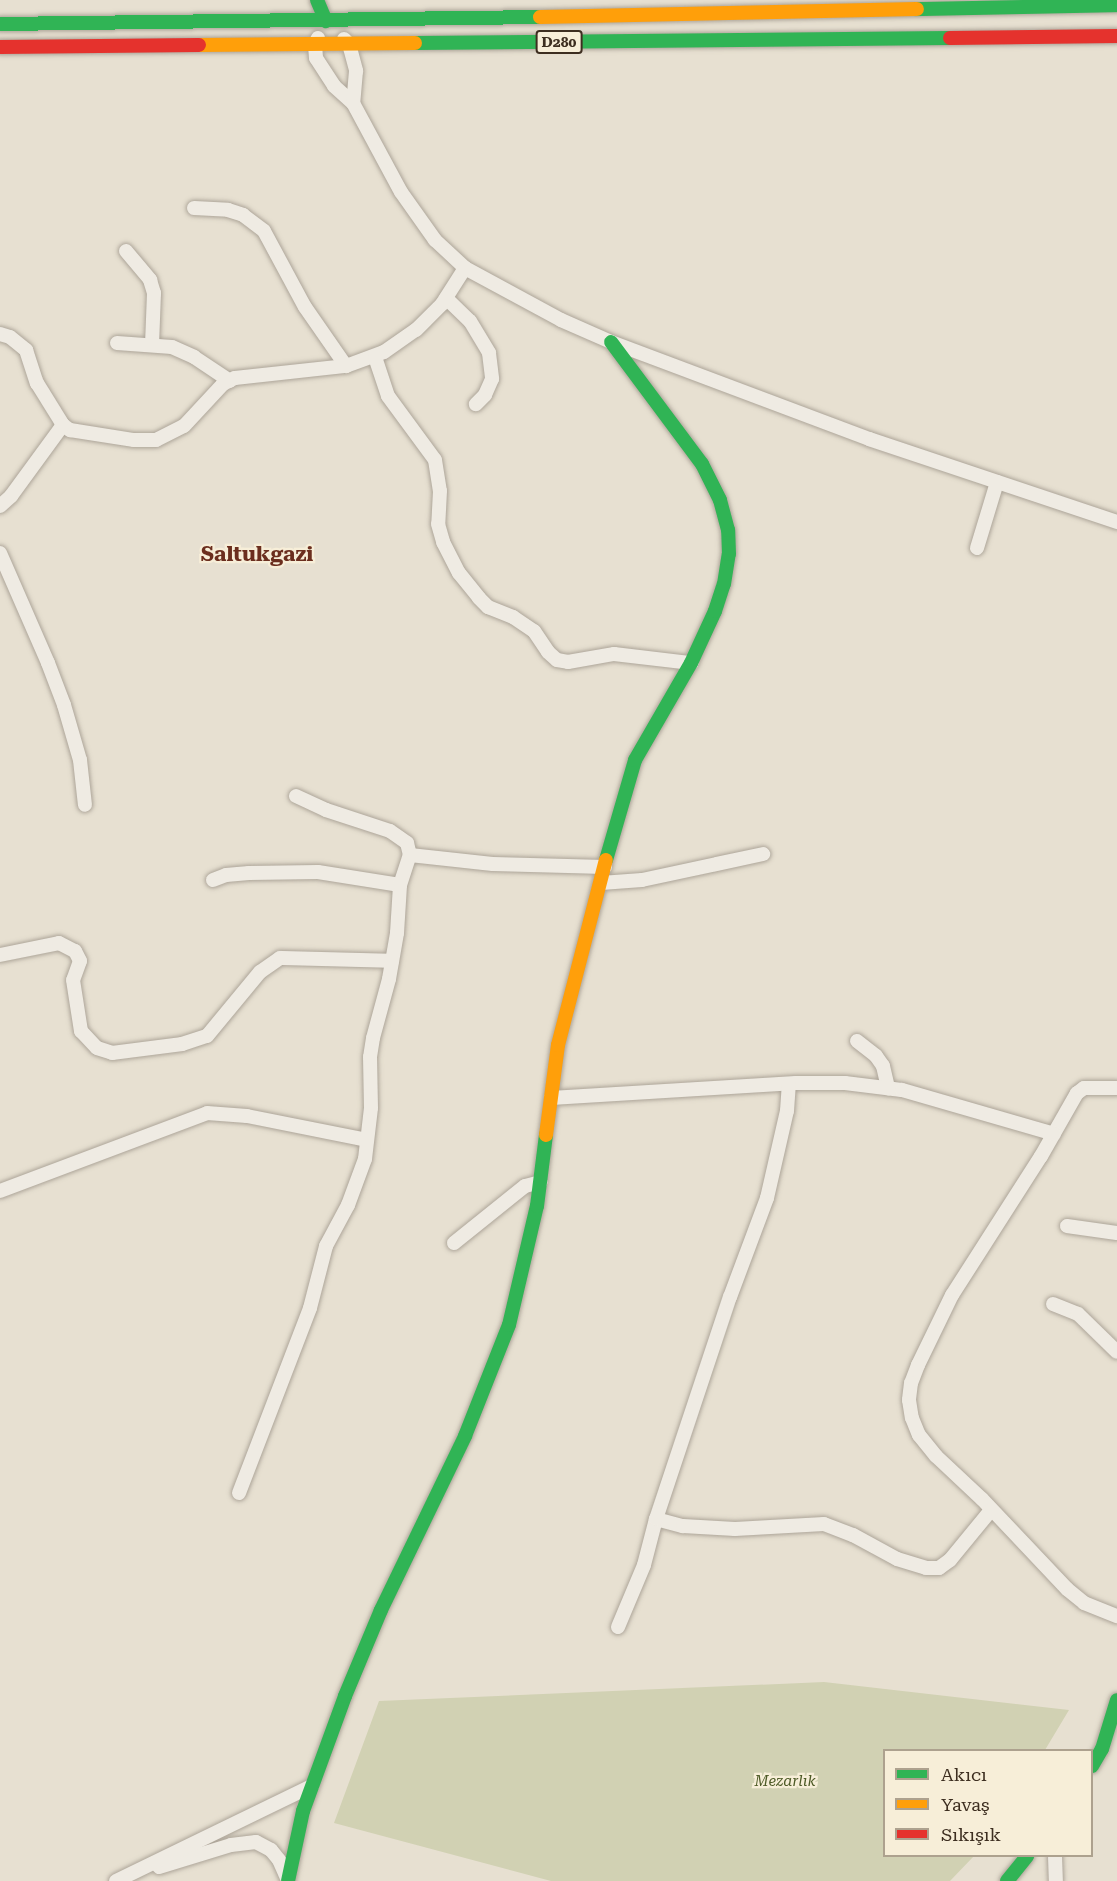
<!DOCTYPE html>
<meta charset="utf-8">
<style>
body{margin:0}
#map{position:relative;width:1117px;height:1881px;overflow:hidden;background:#e7e0d1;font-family:"Roboto Serif",serif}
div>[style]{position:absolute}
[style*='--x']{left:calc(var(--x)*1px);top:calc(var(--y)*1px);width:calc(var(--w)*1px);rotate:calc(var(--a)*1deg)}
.cemetery>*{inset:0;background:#d1d1b3}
.roads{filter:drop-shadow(0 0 2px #ada599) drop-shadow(0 0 2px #ada599)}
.street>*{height:14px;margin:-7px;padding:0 7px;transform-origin:7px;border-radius:7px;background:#efebe3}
.fast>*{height:14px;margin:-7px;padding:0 7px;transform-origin:7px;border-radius:7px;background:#30b455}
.slow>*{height:14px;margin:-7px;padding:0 7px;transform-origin:7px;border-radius:7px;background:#ff9f0a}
.jam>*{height:14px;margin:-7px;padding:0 7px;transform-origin:7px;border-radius:7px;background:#e5322d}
span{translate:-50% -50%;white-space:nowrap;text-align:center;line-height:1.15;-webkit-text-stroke:4.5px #f7eed8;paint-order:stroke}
.shield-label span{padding:2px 4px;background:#f7eed8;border:2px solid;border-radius:4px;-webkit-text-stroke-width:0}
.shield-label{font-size:14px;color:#3d2e20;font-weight:700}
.park-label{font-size:15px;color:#4d5a26;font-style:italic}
.district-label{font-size:21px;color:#6b2e1e;font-weight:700}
.legend{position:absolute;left:883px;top:1749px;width:210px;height:108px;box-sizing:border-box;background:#f7eed8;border:2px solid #ada18e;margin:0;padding:8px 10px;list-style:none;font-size:18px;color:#3d2e20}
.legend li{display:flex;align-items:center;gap:12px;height:30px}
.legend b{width:30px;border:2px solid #ada18e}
</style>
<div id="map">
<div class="cemetery">
<div style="clip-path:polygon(824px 1682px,1069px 1710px,1045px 1750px,884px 1750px,884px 1856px,974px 1856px,950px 1881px,551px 1881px,334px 1823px,379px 1701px)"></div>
</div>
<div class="roads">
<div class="street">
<div style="--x:318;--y:38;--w:7;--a:117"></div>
<div style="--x:315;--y:44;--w:14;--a:86"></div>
<div style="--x:316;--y:58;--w:33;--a:57"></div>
<div style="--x:334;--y:86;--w:25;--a:42"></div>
<div style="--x:353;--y:103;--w:101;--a:61.7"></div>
<div style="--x:401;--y:192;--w:59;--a:54.7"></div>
<div style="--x:435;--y:240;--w:41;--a:43"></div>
<div style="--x:465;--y:268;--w:109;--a:28.4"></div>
<div style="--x:561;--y:320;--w:55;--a:23.7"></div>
<div style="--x:611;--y:342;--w:276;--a:20.6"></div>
<div style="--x:869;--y:439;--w:262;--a:18.5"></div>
<div style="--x:344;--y:39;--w:7;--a:45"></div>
<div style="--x:349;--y:44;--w:28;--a:75"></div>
<div style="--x:356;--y:71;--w:32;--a:95"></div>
<div style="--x:194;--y:208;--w:34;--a:3"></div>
<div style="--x:228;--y:210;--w:16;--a:18"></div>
<div style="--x:243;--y:215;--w:26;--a:37"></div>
<div style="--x:264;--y:231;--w:86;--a:61.7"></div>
<div style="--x:305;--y:307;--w:72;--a:55.2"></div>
<div style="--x:126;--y:251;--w:38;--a:50"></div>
<div style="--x:150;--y:280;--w:14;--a:73"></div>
<div style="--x:154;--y:293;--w:51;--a:92.2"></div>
<div style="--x:446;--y:298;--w:33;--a:44"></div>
<div style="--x:470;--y:321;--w:37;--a:59"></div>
<div style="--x:489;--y:353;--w:26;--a:83"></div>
<div style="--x:492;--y:379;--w:17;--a:114"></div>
<div style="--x:485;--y:395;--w:13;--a:135"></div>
<div style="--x:0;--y:334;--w:10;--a:17"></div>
<div style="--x:10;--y:337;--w:21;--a:39"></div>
<div style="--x:26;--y:350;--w:35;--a:72"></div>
<div style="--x:37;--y:383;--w:49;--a:58.2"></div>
<div style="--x:63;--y:425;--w:9;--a:36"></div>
<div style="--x:70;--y:430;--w:65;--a:8.9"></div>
<div style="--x:134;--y:440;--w:22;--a:0"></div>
<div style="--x:156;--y:440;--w:31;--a:-27"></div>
<div style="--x:184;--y:426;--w:57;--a:-47.1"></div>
<div style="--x:223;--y:384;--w:13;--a:-27"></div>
<div style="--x:235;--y:378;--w:112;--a:-6.2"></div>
<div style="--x:346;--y:366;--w:40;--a:-20.2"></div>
<div style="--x:384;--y:352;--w:39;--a:-35"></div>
<div style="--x:416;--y:330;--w:37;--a:-45"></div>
<div style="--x:442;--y:304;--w:43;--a:-57.4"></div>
<div style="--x:117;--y:343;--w:55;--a:4.2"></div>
<div style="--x:172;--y:347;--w:24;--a:24"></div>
<div style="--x:194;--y:357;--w:43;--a:33.7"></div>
<div style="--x:375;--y:357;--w:41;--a:71.6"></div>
<div style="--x:388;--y:396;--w:79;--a:53.7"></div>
<div style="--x:435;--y:460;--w:31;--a:81"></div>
<div style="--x:440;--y:491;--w:33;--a:93"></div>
<div style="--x:438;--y:524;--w:19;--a:74"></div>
<div style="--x:443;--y:542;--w:35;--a:63"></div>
<div style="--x:459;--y:573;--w:32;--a:51"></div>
<div style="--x:479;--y:598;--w:13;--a:45"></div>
<div style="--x:488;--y:607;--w:27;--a:22"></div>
<div style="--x:513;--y:617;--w:25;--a:34"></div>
<div style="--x:534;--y:631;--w:25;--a:56"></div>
<div style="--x:548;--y:652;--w:12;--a:42"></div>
<div style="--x:557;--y:660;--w:11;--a:10"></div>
<div style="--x:568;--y:662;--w:47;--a:-9.9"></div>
<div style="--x:614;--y:654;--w:78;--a:6.7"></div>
<div style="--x:0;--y:506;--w:15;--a:-42"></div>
<div style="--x:11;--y:496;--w:88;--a:-53.8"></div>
<div style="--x:977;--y:548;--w:69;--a:-73.1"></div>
<div style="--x:0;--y:553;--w:120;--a:66.4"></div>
<div style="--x:48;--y:663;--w:45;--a:69.1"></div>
<div style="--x:64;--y:705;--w:57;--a:73.8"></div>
<div style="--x:80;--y:760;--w:45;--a:83.7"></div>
<div style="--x:296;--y:796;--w:33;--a:25"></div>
<div style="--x:326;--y:810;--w:67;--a:18.2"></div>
<div style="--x:390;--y:831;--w:21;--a:35"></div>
<div style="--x:407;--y:843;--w:12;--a:76"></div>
<div style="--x:213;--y:880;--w:14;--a:-21"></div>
<div style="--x:226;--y:875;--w:23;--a:-5"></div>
<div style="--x:249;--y:873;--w:69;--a:-0.8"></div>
<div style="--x:318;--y:872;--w:83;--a:9"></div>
<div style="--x:601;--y:883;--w:41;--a:-4.2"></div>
<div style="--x:642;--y:880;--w:124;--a:-12.1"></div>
<div style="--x:0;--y:955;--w:60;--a:-11.5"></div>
<div style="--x:59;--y:943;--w:18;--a:27"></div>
<div style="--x:75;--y:951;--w:11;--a:63"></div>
<div style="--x:80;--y:961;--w:20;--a:110"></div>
<div style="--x:73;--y:980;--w:52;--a:81.1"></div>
<div style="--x:81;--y:1031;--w:23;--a:47"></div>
<div style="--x:97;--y:1048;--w:16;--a:18"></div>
<div style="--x:112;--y:1053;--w:71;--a:-7.3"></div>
<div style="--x:182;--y:1044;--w:26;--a:-18"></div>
<div style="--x:207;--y:1036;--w:83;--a:-50.4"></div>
<div style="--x:260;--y:972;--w:24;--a:-35"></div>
<div style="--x:280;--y:958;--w:112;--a:1.5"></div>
<div style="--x:857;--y:1041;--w:24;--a:38"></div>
<div style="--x:876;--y:1056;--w:12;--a:55"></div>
<div style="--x:883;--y:1066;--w:23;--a:77"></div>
<div style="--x:1117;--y:1088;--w:33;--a:180"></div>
<div style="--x:1084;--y:1088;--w:9;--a:144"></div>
<div style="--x:1077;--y:1093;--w:73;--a:119.7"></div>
<div style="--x:1041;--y:1156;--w:165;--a:122.6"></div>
<div style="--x:952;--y:1295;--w:78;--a:115.9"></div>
<div style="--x:918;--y:1365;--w:19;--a:111"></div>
<div style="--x:911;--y:1383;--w:17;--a:97"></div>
<div style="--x:909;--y:1400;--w:18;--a:81"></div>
<div style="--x:912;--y:1418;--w:18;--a:68"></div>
<div style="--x:919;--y:1435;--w:27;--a:51"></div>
<div style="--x:936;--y:1456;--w:63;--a:43.1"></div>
<div style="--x:982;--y:1499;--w:124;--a:46.6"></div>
<div style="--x:1067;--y:1589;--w:22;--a:39"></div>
<div style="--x:1084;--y:1603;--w:35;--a:22"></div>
<div style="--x:551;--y:1098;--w:245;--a:-3.5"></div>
<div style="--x:796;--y:1083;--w:49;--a:0"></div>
<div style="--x:845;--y:1083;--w:57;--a:7"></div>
<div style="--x:902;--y:1090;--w:158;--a:16.1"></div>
<div style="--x:0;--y:1191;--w:221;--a:-20.6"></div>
<div style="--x:207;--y:1113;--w:40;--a:4.3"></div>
<div style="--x:247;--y:1116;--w:122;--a:11.3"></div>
<div style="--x:1067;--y:1226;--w:50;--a:8"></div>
<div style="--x:454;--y:1243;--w:91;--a:-38.8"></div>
<div style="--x:525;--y:1186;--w:16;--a:-14"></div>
<div style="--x:1053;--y:1304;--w:27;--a:22"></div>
<div style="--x:1078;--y:1314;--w:54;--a:44.3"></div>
<div style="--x:239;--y:1493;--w:198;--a:-69"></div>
<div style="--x:310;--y:1308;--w:64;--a:-75.5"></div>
<div style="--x:326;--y:1246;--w:47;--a:-61.8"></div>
<div style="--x:348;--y:1205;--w:49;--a:-69.7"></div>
<div style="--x:365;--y:1159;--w:51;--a:-83.3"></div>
<div style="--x:371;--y:1108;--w:51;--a:-91.1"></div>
<div style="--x:370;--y:1057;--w:19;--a:-81"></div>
<div style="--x:373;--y:1038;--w:61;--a:-74.8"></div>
<div style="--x:389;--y:979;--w:47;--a:-80.1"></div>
<div style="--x:397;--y:933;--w:48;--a:-86.4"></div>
<div style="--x:400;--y:885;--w:32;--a:-72"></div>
<div style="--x:410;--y:855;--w:83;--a:6.2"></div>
<div style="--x:493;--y:864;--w:112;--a:1.5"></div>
<div style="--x:656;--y:1519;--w:28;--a:15"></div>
<div style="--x:683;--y:1526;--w:52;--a:3.3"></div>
<div style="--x:735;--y:1529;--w:89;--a:-3.2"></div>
<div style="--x:824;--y:1524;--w:31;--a:21"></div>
<div style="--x:853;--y:1535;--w:50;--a:28.6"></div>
<div style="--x:897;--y:1559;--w:30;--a:17"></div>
<div style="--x:926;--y:1568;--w:13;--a:0"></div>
<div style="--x:939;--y:1568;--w:14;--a:-36"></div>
<div style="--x:950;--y:1560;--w:65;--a:-50.6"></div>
<div style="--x:618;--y:1627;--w:67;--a:-67.2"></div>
<div style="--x:644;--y:1565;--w:48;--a:-75.4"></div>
<div style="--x:656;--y:1519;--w:234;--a:-71.6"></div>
<div style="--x:730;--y:1297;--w:106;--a:-69.5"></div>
<div style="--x:767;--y:1198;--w:89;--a:-77.1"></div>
<div style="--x:787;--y:1111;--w:27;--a:-86"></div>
<div style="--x:1055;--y:1856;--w:25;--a:88"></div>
<div style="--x:159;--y:1867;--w:75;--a:-17"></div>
<div style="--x:231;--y:1845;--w:25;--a:-7"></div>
<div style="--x:256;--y:1842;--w:17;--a:28"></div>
<div style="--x:271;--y:1850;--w:13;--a:51"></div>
<div style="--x:279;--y:1860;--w:22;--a:66"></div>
<div style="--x:116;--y:1881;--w:218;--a:-25.9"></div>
</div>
<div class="fast">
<div style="--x:317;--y:0;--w:23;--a:67"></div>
<div style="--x:917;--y:9;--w:200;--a:-1.1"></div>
<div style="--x:0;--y:24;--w:540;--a:-0.74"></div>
<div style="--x:415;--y:43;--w:535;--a:-0.54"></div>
<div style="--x:606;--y:860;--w:104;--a:-73.8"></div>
<div style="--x:635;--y:760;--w:112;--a:-60"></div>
<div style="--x:691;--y:663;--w:57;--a:-65.2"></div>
<div style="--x:715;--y:611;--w:28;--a:-72"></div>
<div style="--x:724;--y:584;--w:30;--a:-81"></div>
<div style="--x:729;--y:554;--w:24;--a:-92"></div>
<div style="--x:728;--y:530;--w:31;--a:-105"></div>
<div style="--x:720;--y:500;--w:40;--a:-116.6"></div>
<div style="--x:702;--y:464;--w:152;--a:-126.7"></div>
<div style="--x:1092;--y:1766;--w:20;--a:-60"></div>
<div style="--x:1102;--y:1749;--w:51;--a:-73"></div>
<div style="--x:288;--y:1881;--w:72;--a:-77.9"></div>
<div style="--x:303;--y:1811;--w:122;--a:-69.9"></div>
<div style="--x:345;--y:1696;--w:93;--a:-67.3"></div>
<div style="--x:381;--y:1610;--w:193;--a:-64.2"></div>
<div style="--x:465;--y:1436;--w:119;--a:-68.4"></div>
<div style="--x:509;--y:1325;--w:122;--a:-76.8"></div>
<div style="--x:537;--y:1206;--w:72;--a:-82.8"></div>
<div style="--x:1007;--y:1881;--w:32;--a:-51"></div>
</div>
<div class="slow">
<div style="--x:540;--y:17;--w:377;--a:-1.2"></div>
<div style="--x:199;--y:45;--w:216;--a:-0.5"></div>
<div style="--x:546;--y:1135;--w:91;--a:-82.4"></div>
<div style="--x:558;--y:1045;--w:191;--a:-75.5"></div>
</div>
<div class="jam">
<div style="--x:950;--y:38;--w:167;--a:-0.7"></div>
<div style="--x:0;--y:47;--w:199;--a:-0.6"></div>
</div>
</div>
<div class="shield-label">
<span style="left:559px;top:42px">D280</span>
</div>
<div class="park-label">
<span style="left:785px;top:1782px">Mezarlık</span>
</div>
<div class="district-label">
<span style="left:257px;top:554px">Saltukgazi</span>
</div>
<ul class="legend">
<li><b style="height:8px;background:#30b455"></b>Akıcı</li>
<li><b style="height:8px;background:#ff9f0a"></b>Yavaş</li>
<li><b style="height:8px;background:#e5322d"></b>Sıkışık</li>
</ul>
</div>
